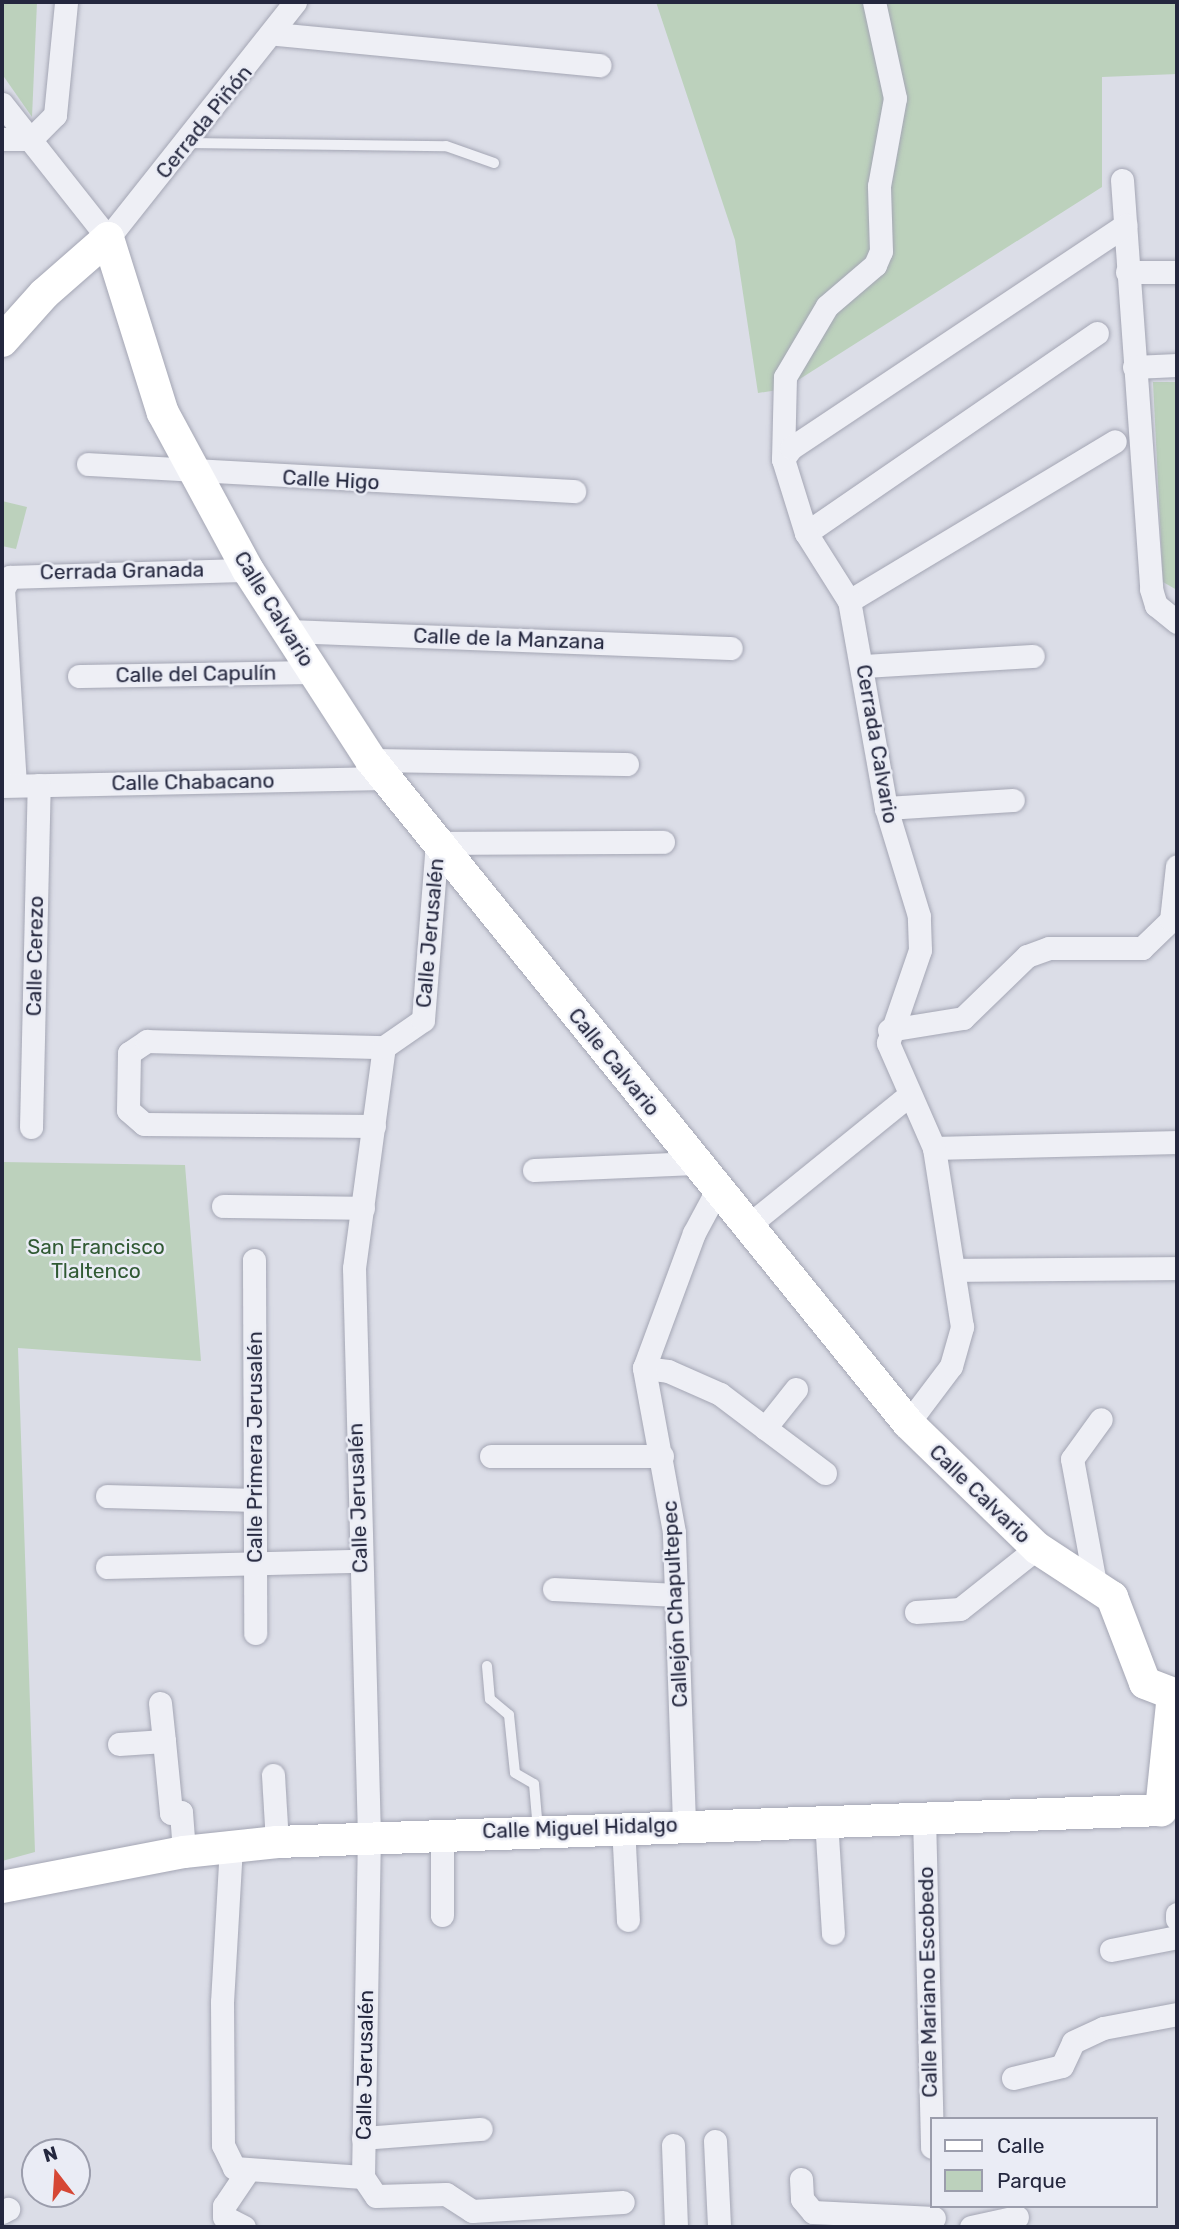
<!DOCTYPE html>
<meta charset="utf-8">
<style>
body{margin:0}
#map{position:relative;width:1179px;height:2229px;overflow:hidden;background:#dbdde7;font-family:Rubik,sans-serif}
div>[style]{position:absolute}
[style*='--x']{left:calc(var(--x)*1px);top:calc(var(--y)*1px);width:calc(var(--w)*1px);rotate:calc(var(--a)*1deg)}
.green>*{inset:0;background:#bcd1bc}
.roads{filter:drop-shadow(0 0 2px #a4a6b4) drop-shadow(0 0 2px #a4a6b4)}
.lane>*{height:10px;margin:-5px;padding:0 5px;transform-origin:5px;border-radius:5px;background:#eeeff5}
.street>*{height:23px;margin:-11.5px;padding:0 11.5px;transform-origin:11.5px;border-radius:11.5px;background:#eeeff5}
.secondary>*{height:32px;margin:-16px;padding:0 16px;transform-origin:16px;border-radius:16px;background:#fff}
span{translate:-50% -50%;white-space:nowrap;text-align:center;line-height:1.15;-webkit-text-stroke:5px #eaecf5;paint-order:stroke}
.street-label{font-size:21px;color:#24273e}
.park-label{font-size:21px;color:#315a34}
.frame{position:absolute;inset:0;border:4px solid #24273e;pointer-events:none}
.legend{position:absolute;left:930px;top:2117px;width:228px;height:91px;box-sizing:border-box;background:#eaecf5;border:2px solid #9b9dac;margin:0;padding:9px 12px;list-style:none;font-size:21px;color:#24273e}
.legend li{display:flex;align-items:center;gap:14px;height:35px}
.legend b{width:35px;border:2px solid #9b9dac}
.north{position:absolute;left:21px;top:2138px;width:70px;height:70px;box-sizing:border-box;background:#eaecf5;border:2px solid #9b9dac;border-radius:50%;rotate:343deg;font-size:19px;font-weight:700;line-height:28px;text-align:center;color:#24273e}
.north::after{content:'';display:block;margin:auto;width:24px;height:32px;background:#d64735;clip-path:polygon(50% 0,100% 100%,50% 72%,0 100%)}
</style>
<div id="map">
<div class="green">
<div style="clip-path:polygon(2px 2px,37px 2px,32px 117px,2px 74px)"></div>
<div style="clip-path:polygon(656px 2px,1177px 2px,1177px 74px,1102px 77px,1102px 187px,784px 389px,758px 393px,735px 240px)"></div>
<div style="clip-path:polygon(1153px 382px,1177px 382px,1177px 590px,1163px 582px)"></div>
<div style="clip-path:polygon(2px 501px,27px 507px,16px 549px,2px 546px)"></div>
<div style="clip-path:polygon(2px 1162px,185px 1165px,201px 1361px,18px 1348px,35px 1852px,2px 1861px)"></div>
</div>
<div class="roads">
<div class="lane">
<div style="--x:188;--y:143;--w:258;--a:0.7"></div>
<div style="--x:446;--y:146;--w:51;--a:19.5"></div>
<div style="--x:487;--y:1666;--w:33;--a:85"></div>
<div style="--x:490;--y:1699;--w:25;--a:40"></div>
<div style="--x:509;--y:1715;--w:58;--a:84.1"></div>
<div style="--x:515;--y:1773;--w:22;--a:30"></div>
<div style="--x:534;--y:1784;--w:46;--a:85"></div>
</div>
<div class="street">
<div style="--x:276;--y:34;--w:325;--a:5.5"></div>
<div style="--x:2;--y:104;--w:171;--a:51.7"></div>
<div style="--x:108;--y:238;--w:301;--a:-51.6"></div>
<div style="--x:2;--y:139;--w:29;--a:0"></div>
<div style="--x:31;--y:139;--w:34;--a:-45"></div>
<div style="--x:55;--y:115;--w:114;--a:-84.4"></div>
<div style="--x:1122;--y:180;--w:410;--a:85.9"></div>
<div style="--x:1151;--y:589;--w:17;--a:73"></div>
<div style="--x:1156;--y:605;--w:27;--a:39"></div>
<div style="--x:1127;--y:272;--w:50;--a:0"></div>
<div style="--x:1134;--y:367;--w:43;--a:-2.7"></div>
<div style="--x:783;--y:459;--w:82;--a:-88.6"></div>
<div style="--x:785;--y:377;--w:82;--a:-59.4"></div>
<div style="--x:827;--y:306;--w:63;--a:-40.5"></div>
<div style="--x:875;--y:265;--w:15;--a:-67"></div>
<div style="--x:881;--y:251;--w:65;--a:-91.8"></div>
<div style="--x:879;--y:186;--w:89;--a:-79.7"></div>
<div style="--x:895;--y:98;--w:98;--a:-102.3"></div>
<div style="--x:88;--y:464;--w:487;--a:3.2"></div>
<div style="--x:806;--y:533;--w:353;--a:-34.5"></div>
<div style="--x:849;--y:601;--w:310;--a:-31"></div>
<div style="--x:287;--y:631;--w:444;--a:2.2"></div>
<div style="--x:863;--y:666;--w:170;--a:-3.4"></div>
<div style="--x:79;--y:676;--w:235;--a:-1"></div>
<div style="--x:371;--y:760;--w:256;--a:0.9"></div>
<div style="--x:15;--y:785;--w:196;--a:-93.5"></div>
<div style="--x:3;--y:589;--w:14;--a:-60"></div>
<div style="--x:10;--y:577;--w:238;--a:-1.7"></div>
<div style="--x:2;--y:786;--w:383;--a:-1.2"></div>
<div style="--x:886;--y:808;--w:127;--a:-3.6"></div>
<div style="--x:889;--y:1030;--w:75;--a:-9.2"></div>
<div style="--x:963;--y:1018;--w:89;--a:-44.1"></div>
<div style="--x:1027;--y:956;--w:23;--a:-20"></div>
<div style="--x:1049;--y:948;--w:93;--a:0"></div>
<div style="--x:1142;--y:948;--w:40;--a:-44"></div>
<div style="--x:1171;--y:920;--w:54;--a:-83.7"></div>
<div style="--x:374;--y:1126;--w:230;--a:-179.5"></div>
<div style="--x:144;--y:1124;--w:21;--a:-139"></div>
<div style="--x:128;--y:1110;--w:57;--a:-89"></div>
<div style="--x:129;--y:1053;--w:22;--a:-34"></div>
<div style="--x:147;--y:1041;--w:237;--a:1.5"></div>
<div style="--x:31;--y:1127;--w:342;--a:-88.7"></div>
<div style="--x:934;--y:1148;--w:243;--a:-1.4"></div>
<div style="--x:534;--y:1170;--w:161;--a:-2.5"></div>
<div style="--x:223;--y:1206;--w:140;--a:0.8"></div>
<div style="--x:745;--y:1228;--w:210;--a:-39"></div>
<div style="--x:254;--y:1260;--w:373;--a:89.8"></div>
<div style="--x:954;--y:1270;--w:223;--a:-0.5"></div>
<div style="--x:644;--y:1368;--w:24;--a:7"></div>
<div style="--x:668;--y:1371;--w:57;--a:23.9"></div>
<div style="--x:720;--y:1394;--w:56;--a:37.1"></div>
<div style="--x:796;--y:1389;--w:50;--a:128.5"></div>
<div style="--x:765;--y:1428;--w:75;--a:36.9"></div>
<div style="--x:908;--y:1423;--w:71;--a:-53"></div>
<div style="--x:951;--y:1366;--w:41;--a:-74.2"></div>
<div style="--x:962;--y:1327;--w:181;--a:-98.9"></div>
<div style="--x:934;--y:1148;--w:115;--a:-113.7"></div>
<div style="--x:888;--y:1043;--w:98;--a:-71"></div>
<div style="--x:920;--y:950;--w:34;--a:-92"></div>
<div style="--x:919;--y:916;--w:113;--a:-107"></div>
<div style="--x:886;--y:808;--w:210;--a:-100.1"></div>
<div style="--x:849;--y:601;--w:80;--a:-122.3"></div>
<div style="--x:806;--y:533;--w:77;--a:-107.3"></div>
<div style="--x:783;--y:459;--w:14;--a:-54"></div>
<div style="--x:791;--y:448;--w:402;--a:-33.7"></div>
<div style="--x:491;--y:1456;--w:171;--a:0"></div>
<div style="--x:107;--y:1496;--w:148;--a:1.5"></div>
<div style="--x:107;--y:1567;--w:252;--a:-1.4"></div>
<div style="--x:1095;--y:1583;--w:126;--a:-100.5"></div>
<div style="--x:1072;--y:1459;--w:49;--a:-54.1"></div>
<div style="--x:554;--y:1589;--w:122;--a:2.8"></div>
<div style="--x:916;--y:1612;--w:44;--a:-3.9"></div>
<div style="--x:960;--y:1609;--w:98;--a:-38.4"></div>
<div style="--x:160;--y:1703;--w:38;--a:84"></div>
<div style="--x:119;--y:1744;--w:45;--a:-3.8"></div>
<div style="--x:164;--y:1741;--w:72;--a:84.4"></div>
<div style="--x:171;--y:1813;--w:10;--a:-6"></div>
<div style="--x:181;--y:1812;--w:40;--a:85.7"></div>
<div style="--x:273;--y:1775;--w:67;--a:86.6"></div>
<div style="--x:924;--y:1816;--w:331;--a:88.6"></div>
<div style="--x:826;--y:1819;--w:114;--a:86.5"></div>
<div style="--x:684;--y:1823;--w:291;--a:-92"></div>
<div style="--x:674;--y:1532;--w:167;--a:-100.4"></div>
<div style="--x:644;--y:1368;--w:144;--a:-69.7"></div>
<div style="--x:694;--y:1233;--w:47;--a:-61.8"></div>
<div style="--x:623;--y:1826;--w:94;--a:87"></div>
<div style="--x:442;--y:1834;--w:81;--a:90"></div>
<div style="--x:231;--y:1846;--w:156;--a:93.3"></div>
<div style="--x:222;--y:2002;--w:143;--a:89.6"></div>
<div style="--x:223;--y:2145;--w:25;--a:64"></div>
<div style="--x:234;--y:2168;--w:129;--a:4"></div>
<div style="--x:363;--y:2177;--w:23;--a:56"></div>
<div style="--x:376;--y:2196;--w:70;--a:-1.6"></div>
<div style="--x:446;--y:2194;--w:31;--a:33"></div>
<div style="--x:472;--y:2211;--w:151;--a:-3.4"></div>
<div style="--x:1177;--y:1914;--w:5;--a:90"></div>
<div style="--x:1111;--y:1950;--w:67;--a:-11.1"></div>
<div style="--x:1013;--y:2078;--w:50;--a:-13.8"></div>
<div style="--x:1062;--y:2066;--w:26;--a:-65"></div>
<div style="--x:1073;--y:2042;--w:33;--a:-25"></div>
<div style="--x:1103;--y:2028;--w:75;--a:-10.7"></div>
<div style="--x:363;--y:2138;--w:118;--a:-4.4"></div>
<div style="--x:715;--y:2141;--w:86;--a:87.3"></div>
<div style="--x:673;--y:2145;--w:82;--a:87.9"></div>
<div style="--x:363;--y:2177;--w:340;--a:-89"></div>
<div style="--x:369;--y:1837;--w:569;--a:-91.51"></div>
<div style="--x:354;--y:1268;--w:223;--a:-82.3"></div>
<div style="--x:384;--y:1047;--w:47;--a:-34.7"></div>
<div style="--x:423;--y:1020;--w:178;--a:-85.5"></div>
<div style="--x:437;--y:843;--w:226;--a:-0.3"></div>
<div style="--x:801;--y:2179;--w:20;--a:87"></div>
<div style="--x:802;--y:2199;--w:17;--a:50"></div>
<div style="--x:813;--y:2212;--w:121;--a:2.8"></div>
<div style="--x:2;--y:2212;--w:7;--a:-27"></div>
<div style="--x:244;--y:2227;--w:22;--a:-153"></div>
<div style="--x:224;--y:2217;--w:11;--a:-90"></div>
<div style="--x:224;--y:2206;--w:41;--a:-55.9"></div>
<div style="--x:971;--y:2227;--w:47;--a:-12.3"></div>
</div>
<div class="secondary">
<div style="--x:2;--y:341;--w:63;--a:-48.2"></div>
<div style="--x:44;--y:294;--w:85;--a:-41.2"></div>
<div style="--x:108;--y:238;--w:183;--a:72.6"></div>
<div style="--x:163;--y:413;--w:179;--a:61.6"></div>
<div style="--x:248;--y:570;--w:226;--a:57.1"></div>
<div style="--x:371;--y:760;--w:853;--a:50.99"></div>
<div style="--x:908;--y:1423;--w:180;--a:44.1"></div>
<div style="--x:1037;--y:1548;--w:90;--a:33.2"></div>
<div style="--x:1112;--y:1597;--w:92;--a:69"></div>
<div style="--x:1145;--y:1683;--w:30;--a:21"></div>
<div style="--x:1173;--y:1694;--w:117;--a:95.9"></div>
<div style="--x:2;--y:1887;--w:185;--a:-10.9"></div>
<div style="--x:184;--y:1852;--w:94;--a:-6.1"></div>
<div style="--x:277;--y:1842;--w:885;--a:-2.07"></div>
</div>
</div>
<div class="street-label">
<span style="left:204px;top:122px;rotate:-51deg">Cerrada Piñón</span>
<span style="left:331px;top:480px;rotate:3deg">Calle Higo</span>
<span style="left:122px;top:571px;rotate:-1deg">Cerrada Granada</span>
<span style="left:274px;top:609px;rotate:58deg">Calle Calvario</span>
<span style="left:509px;top:639px;rotate:2deg">Calle de la Manzana</span>
<span style="left:196px;top:674px;rotate:-1deg">Calle del Capulín</span>
<span style="left:877px;top:744px;rotate:80deg">Cerrada Calvario</span>
<span style="left:193px;top:782px;rotate:-1deg">Calle Chabacano</span>
<span style="left:430px;top:933px;rotate:-85deg">Calle Jerusalén</span>
<span style="left:35px;top:956px;rotate:-89deg">Calle Cerezo</span>
<span style="left:614px;top:1062px;rotate:51deg">Calle Calvario</span>
<span style="left:255px;top:1447px;rotate:-90deg">Calle Primera Jerusalén</span>
<span style="left:980px;top:1494px;rotate:44deg">Calle Calvario</span>
<span style="left:358px;top:1498px;rotate:-92deg">Calle Jerusalén</span>
<span style="left:675px;top:1604px;rotate:-93deg">Callejón Chapultepec</span>
<span style="left:580px;top:1828px;rotate:-2deg">Calle Miguel Hidalgo</span>
<span style="left:928px;top:1982px;rotate:-91deg">Calle Mariano Escobedo</span>
<span style="left:365px;top:2065px;rotate:-89deg">Calle Jerusalén</span>
</div>
<div class="park-label">
<span style="left:96px;top:1259px">San Francisco<br>Tlaltenco</span>
</div>
<div class="frame"></div>
<ul class="legend">
<li><b style="height:9px;background:#fff"></b>Calle</li>
<li><b style="height:19px;background:#bcd1bc"></b>Parque</li>
</ul>
<div class="north">N</div>
</div>
